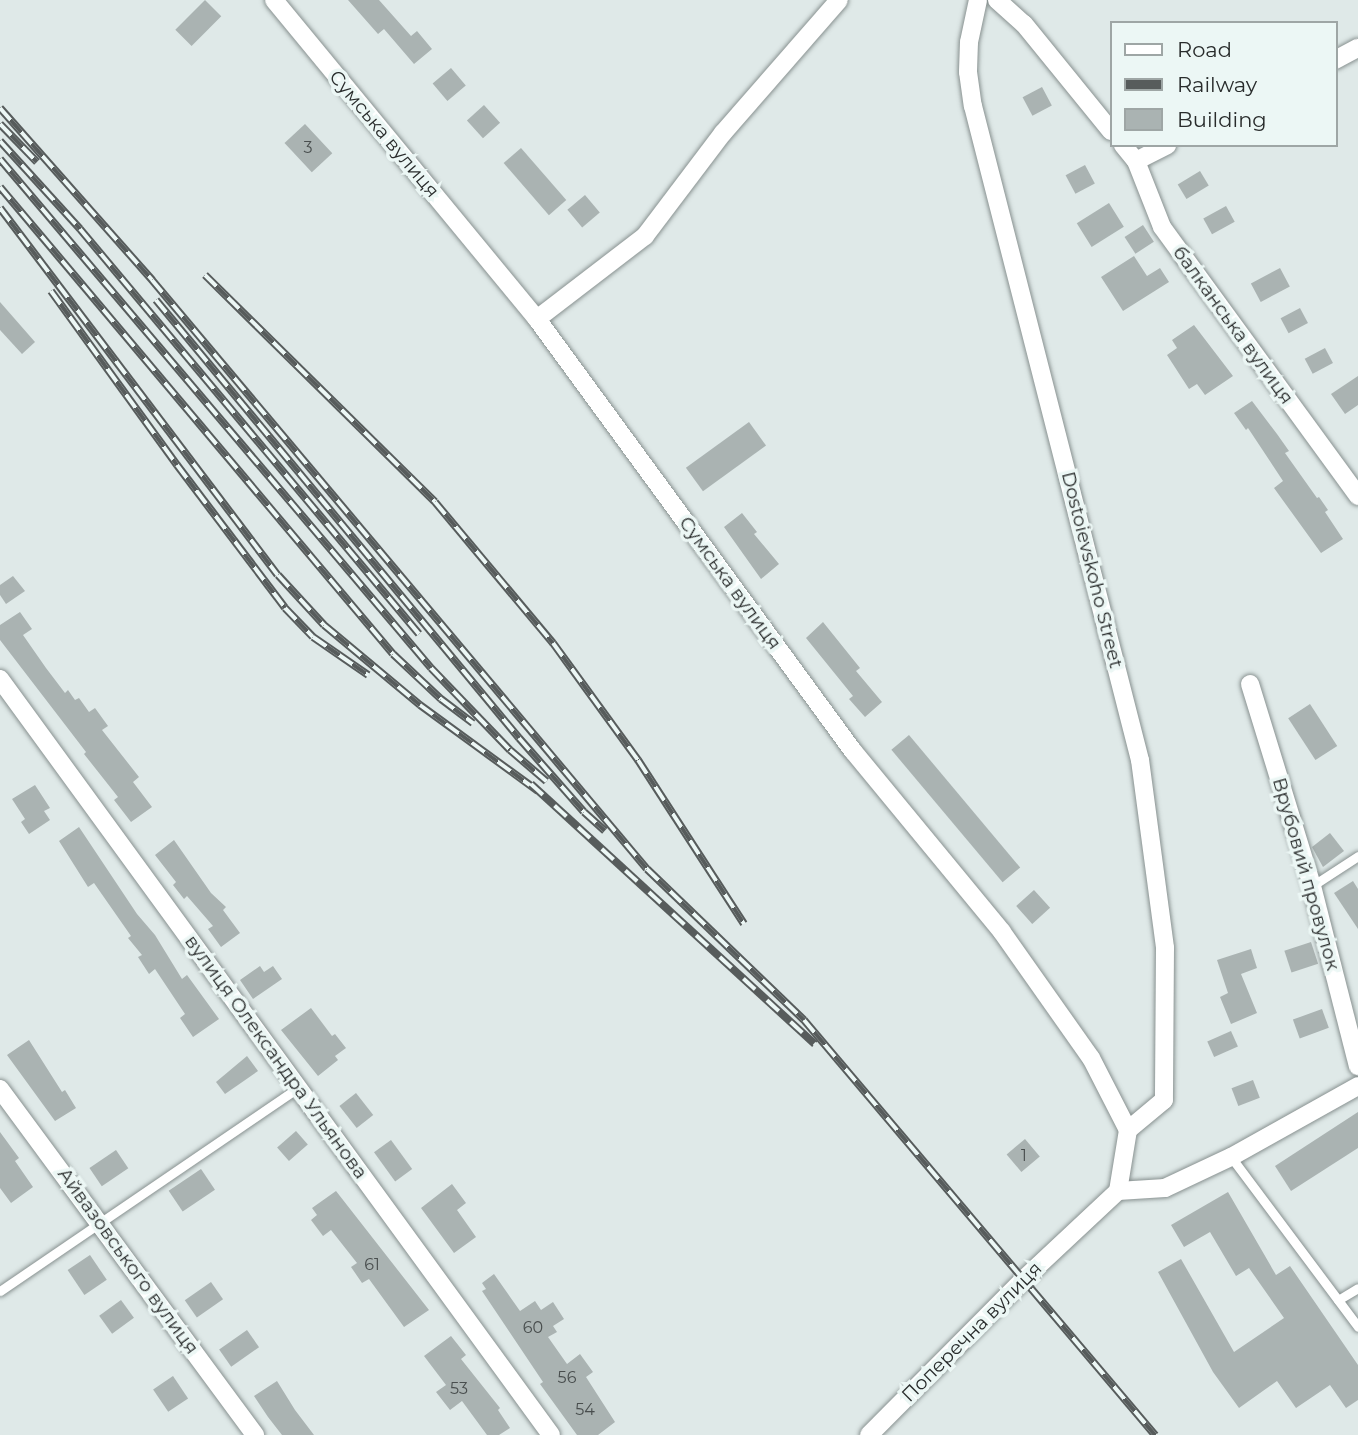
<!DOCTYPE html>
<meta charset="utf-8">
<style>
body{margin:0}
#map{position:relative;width:1358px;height:1435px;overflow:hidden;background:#dfe9e8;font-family:Montserrat,sans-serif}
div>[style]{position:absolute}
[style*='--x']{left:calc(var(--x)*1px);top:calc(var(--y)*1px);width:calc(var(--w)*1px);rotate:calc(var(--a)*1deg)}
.building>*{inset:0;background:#aab3b2;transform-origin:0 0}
.roads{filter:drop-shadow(0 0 2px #889190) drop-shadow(0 0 2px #889190)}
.service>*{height:9px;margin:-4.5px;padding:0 4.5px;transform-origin:4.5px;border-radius:4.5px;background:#fff}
.minor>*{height:18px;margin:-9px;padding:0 9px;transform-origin:9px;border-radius:9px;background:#fff}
.rail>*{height:8px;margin-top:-4px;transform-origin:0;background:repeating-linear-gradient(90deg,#ecf7f5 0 16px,#575c5c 0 32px);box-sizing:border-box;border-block:2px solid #575c5c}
span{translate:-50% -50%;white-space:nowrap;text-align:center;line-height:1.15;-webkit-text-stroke:7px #ecf7f5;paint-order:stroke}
.number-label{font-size:16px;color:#494e4e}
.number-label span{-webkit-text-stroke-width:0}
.street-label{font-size:19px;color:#292c2c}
.legend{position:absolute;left:1110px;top:21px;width:228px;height:126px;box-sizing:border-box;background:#ecf7f5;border:2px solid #9ea6a5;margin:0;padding:9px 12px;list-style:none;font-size:21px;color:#292c2c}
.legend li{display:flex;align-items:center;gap:14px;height:35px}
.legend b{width:35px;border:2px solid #9ea6a5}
</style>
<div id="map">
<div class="building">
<div style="left:205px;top:0;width:23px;height:42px;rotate:45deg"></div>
<div style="clip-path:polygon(348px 0,379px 0,411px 36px,417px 31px,432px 49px,414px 64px,384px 29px,378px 34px)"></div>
<div style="left:451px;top:68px;width:23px;height:24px;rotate:50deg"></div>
<div style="left:1042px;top:87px;width:21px;height:22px;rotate:62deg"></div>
<div style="left:484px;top:105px;width:24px;height:23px;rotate:48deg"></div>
<div style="left:305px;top:124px;width:40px;height:28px;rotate:47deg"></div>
<div style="left:521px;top:148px;width:69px;height:23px;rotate:49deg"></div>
<div style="left:1085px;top:165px;width:21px;height:22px;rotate:62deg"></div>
<div style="left:1200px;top:171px;width:17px;height:26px;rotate:59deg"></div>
<div style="left:585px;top:195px;width:23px;height:23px;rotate:50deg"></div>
<div style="left:1109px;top:203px;width:28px;height:38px;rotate:58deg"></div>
<div style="left:1226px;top:206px;width:18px;height:26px;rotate:61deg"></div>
<div style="left:1143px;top:225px;width:20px;height:22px;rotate:57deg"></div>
<div style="clip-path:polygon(1134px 256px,1147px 276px,1160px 268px,1169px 282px,1123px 311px,1101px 277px)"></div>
<div style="left:1280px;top:268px;width:21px;height:33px;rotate:62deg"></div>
<div style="clip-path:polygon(0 302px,35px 342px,22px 354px,0 330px)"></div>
<div style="left:1300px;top:308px;width:17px;height:22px;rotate:62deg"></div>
<div style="clip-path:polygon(1194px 325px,1233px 376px,1205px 395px,1197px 384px,1189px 389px,1167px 355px,1177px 348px,1172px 340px)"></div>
<div style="left:1325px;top:348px;width:17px;height:23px;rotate:62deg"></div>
<div style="clip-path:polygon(1358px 376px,1358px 405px,1345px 414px,1331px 394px)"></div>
<div style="clip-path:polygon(1252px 401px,1277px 434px,1289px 451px,1285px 453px,1317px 498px,1319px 497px,1328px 510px,1325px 512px,1343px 539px,1321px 553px,1274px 488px,1283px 481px,1248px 428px,1246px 430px,1234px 413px)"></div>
<div style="left:749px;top:422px;width:29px;height:78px;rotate:54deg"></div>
<div style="clip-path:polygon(742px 513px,757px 532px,754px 534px,779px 564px,761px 579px,724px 527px)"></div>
<div style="clip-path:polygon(13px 576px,25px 591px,6px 604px,0 595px,0 585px)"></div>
<div style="clip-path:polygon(20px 612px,32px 629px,23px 635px,46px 668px,65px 693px,68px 690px,75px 700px,79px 698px,89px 712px,95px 708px,108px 726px,102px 730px,139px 777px,133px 782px,152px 807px,131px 822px,114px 800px,118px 797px,84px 754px,86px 752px,0 640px,0 625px)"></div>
<div style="clip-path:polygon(823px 622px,860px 668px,856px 671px,882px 702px,865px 717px,849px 699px,853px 696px,806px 638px)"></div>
<div style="left:1310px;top:704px;width:50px;height:26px;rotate:57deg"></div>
<div style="left:909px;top:735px;width:173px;height:23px;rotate:50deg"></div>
<div style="clip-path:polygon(35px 785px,50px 808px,44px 811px,50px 820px,29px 834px,21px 822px,25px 819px,12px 799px)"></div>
<div style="clip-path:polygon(79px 827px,137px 914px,155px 935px,182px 979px,187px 975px,219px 1019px,193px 1037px,180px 1018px,185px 1014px,155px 969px,149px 974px,138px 957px,142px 955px,128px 938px,131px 936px,94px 883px,88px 887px,59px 841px)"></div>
<div style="clip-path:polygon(1330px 833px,1344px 851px,1323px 867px,1312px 847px)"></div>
<div style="clip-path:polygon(174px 840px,211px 893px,226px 907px,223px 910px,240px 933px,221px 947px,208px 929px,213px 926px,187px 896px,184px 899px,173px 885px,176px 882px,155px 855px)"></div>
<div style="clip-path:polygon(1353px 881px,1358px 889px,1358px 929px,1334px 893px)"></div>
<div style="left:1034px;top:890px;width:24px;height:24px;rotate:48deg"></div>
<div style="left:1311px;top:942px;width:23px;height:28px;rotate:72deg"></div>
<div style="clip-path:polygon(1251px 949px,1257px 968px,1241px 974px,1257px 1013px,1231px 1024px,1220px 997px,1228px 993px,1217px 960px)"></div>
<div style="clip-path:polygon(260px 966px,264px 972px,273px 966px,282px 979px,253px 999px,240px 980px)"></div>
<div style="clip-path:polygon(311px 1008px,332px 1036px,335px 1034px,346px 1048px,335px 1056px,338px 1060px,318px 1076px,281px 1030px)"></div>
<div style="left:1322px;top:1009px;width:20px;height:31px;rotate:70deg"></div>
<div style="left:1231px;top:1031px;width:17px;height:26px;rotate:66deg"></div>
<div style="clip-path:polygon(29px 1040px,62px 1092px,65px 1090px,76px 1108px,55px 1121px,7px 1055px)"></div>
<div style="clip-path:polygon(247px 1056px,258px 1071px,225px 1094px,216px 1082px)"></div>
<div style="left:1253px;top:1080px;width:19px;height:23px;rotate:69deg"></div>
<div style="left:356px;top:1093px;width:28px;height:21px;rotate:52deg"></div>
<div style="clip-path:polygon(1358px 1112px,1358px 1148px,1291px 1191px,1275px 1166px)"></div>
<div style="left:296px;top:1131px;width:18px;height:25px;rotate:49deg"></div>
<div style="clip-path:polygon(0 1132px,19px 1158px,15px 1161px,33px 1187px,11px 1203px,0 1188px)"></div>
<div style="left:1025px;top:1139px;width:23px;height:24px;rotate:50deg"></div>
<div style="left:391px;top:1140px;width:36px;height:21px;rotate:54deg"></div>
<div style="left:116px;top:1150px;width:22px;height:32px;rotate:56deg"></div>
<div style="left:201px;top:1169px;width:25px;height:39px;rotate:56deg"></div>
<div style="clip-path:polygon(452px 1184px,466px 1203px,457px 1210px,476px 1237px,454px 1253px,421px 1208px)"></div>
<div style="clip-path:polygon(336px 1191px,429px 1310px,404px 1327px,369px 1279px,362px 1283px,351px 1267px,357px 1263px,331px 1230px,323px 1236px,311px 1220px,317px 1215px,312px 1208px)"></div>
<div style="clip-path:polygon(1228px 1192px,1276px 1275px,1290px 1266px,1358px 1365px,1358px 1400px,1346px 1408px,1330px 1385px,1296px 1408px,1277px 1381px,1239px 1408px,1213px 1372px,1158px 1272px,1181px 1259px,1234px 1352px,1284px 1318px,1249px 1268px,1236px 1276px,1210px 1232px,1184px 1247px,1171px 1225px)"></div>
<div style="left:90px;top:1255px;width:30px;height:27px;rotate:56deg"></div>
<div style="clip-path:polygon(494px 1274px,520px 1311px,535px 1301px,541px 1310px,553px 1302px,564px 1319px,553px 1326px,557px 1332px,548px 1337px,567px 1364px,580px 1354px,593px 1372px,586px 1377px,615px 1422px,598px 1435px,577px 1435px,540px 1384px,543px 1382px,482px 1291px,486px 1289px,482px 1283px)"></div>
<div style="left:211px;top:1282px;width:21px;height:32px;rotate:55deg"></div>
<div style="left:121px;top:1300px;width:22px;height:27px;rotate:54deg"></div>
<div style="left:247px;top:1330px;width:21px;height:34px;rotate:55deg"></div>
<div style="clip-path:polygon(451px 1336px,466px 1355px,461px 1359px,500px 1408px,498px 1410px,510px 1428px,499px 1435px,487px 1435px,462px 1401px,450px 1410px,436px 1392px,446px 1385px,424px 1356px)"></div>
<div style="left:173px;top:1376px;width:27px;height:24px;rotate:56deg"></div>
<div style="clip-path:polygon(277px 1381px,295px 1410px,314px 1435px,282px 1435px,268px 1417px,254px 1396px)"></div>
</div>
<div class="roads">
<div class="service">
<div style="--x:1312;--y:886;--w:55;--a:-33.1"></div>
<div style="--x:1231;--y:1157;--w:212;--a:53.2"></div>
<div style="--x:0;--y:1291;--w:362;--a:-34.3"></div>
<div style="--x:1338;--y:1300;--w:23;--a:-31"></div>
</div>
<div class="minor">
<div style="--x:274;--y:0;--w:413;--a:50.5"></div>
<div style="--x:537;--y:319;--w:535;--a:53.82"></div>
<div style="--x:853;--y:751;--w:234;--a:50.5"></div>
<div style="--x:1002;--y:932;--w:154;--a:54.8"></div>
<div style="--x:1091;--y:1058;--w:81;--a:62.8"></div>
<div style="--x:1128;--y:1130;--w:62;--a:99.3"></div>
<div style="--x:978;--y:0;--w:43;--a:102.1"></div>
<div style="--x:969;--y:42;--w:30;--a:92"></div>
<div style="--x:968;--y:72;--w:34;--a:82"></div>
<div style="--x:973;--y:106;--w:675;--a:75.68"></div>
<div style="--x:1140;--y:760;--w:190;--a:82.4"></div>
<div style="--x:1165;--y:948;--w:152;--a:90.4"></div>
<div style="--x:1164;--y:1100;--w:47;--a:140.2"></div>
<div style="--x:997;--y:0;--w:36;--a:42"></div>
<div style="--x:1024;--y:24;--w:138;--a:50.9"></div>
<div style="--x:1335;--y:60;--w:26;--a:-28"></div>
<div style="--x:1123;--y:145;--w:21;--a:51"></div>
<div style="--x:1136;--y:161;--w:71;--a:68.5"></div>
<div style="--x:1162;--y:227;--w:333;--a:53.9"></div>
<div style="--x:1136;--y:161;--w:35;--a:-27"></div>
<div style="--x:537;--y:319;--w:136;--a:-37.5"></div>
<div style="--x:645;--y:236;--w:129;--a:-52.9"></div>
<div style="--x:723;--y:133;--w:176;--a:-48.9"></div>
<div style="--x:0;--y:679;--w:935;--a:53.91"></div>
<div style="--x:1250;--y:684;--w:211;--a:72.9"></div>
<div style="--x:1312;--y:886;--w:186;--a:75.7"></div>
<div style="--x:0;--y:1089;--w:430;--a:53.6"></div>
<div style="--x:869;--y:1435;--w:221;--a:-45.2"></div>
<div style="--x:1025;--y:1278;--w:127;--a:-43.1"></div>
<div style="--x:1118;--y:1191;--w:47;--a:-3.7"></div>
<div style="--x:1165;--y:1188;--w:73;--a:-25.2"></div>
<div style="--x:1231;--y:1157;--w:145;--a:-29.2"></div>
</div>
</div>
<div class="rail">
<div style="--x:0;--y:108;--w:230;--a:48.5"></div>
<div style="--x:152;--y:280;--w:769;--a:49.96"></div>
<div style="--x:647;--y:869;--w:218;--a:43.9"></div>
<div style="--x:804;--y:1020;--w:544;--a:49.78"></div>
<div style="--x:0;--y:124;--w:53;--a:45.8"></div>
<div style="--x:0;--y:141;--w:119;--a:47.7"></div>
<div style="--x:80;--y:229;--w:528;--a:50.07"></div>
<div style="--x:0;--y:159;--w:667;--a:49.74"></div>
<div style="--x:431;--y:668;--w:114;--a:46.1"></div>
<div style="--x:510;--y:750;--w:48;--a:40.7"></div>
<div style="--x:0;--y:187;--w:610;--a:49.92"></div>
<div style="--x:393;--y:654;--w:66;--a:43.2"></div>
<div style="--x:441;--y:699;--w:40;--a:37"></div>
<div style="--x:0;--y:208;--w:460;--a:52.9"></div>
<div style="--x:278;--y:575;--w:68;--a:47.4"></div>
<div style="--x:324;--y:625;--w:125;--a:39.8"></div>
<div style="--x:420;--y:705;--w:146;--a:36.1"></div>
<div style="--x:205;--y:275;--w:323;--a:44.6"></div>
<div style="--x:435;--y:502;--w:184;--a:50.1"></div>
<div style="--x:553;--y:643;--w:145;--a:54"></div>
<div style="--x:638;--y:760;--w:195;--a:57.1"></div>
<div style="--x:51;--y:291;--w:215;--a:54.1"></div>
<div style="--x:177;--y:465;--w:179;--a:52.9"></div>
<div style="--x:285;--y:608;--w:40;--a:46"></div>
<div style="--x:313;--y:637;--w:67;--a:34.6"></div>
<div style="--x:156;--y:300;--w:569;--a:50.35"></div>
<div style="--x:519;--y:738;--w:98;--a:48.7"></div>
<div style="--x:584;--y:812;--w:28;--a:42"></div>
<div style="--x:531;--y:784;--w:385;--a:42.5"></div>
</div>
<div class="number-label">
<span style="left:308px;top:148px">3</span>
<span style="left:1024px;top:1156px">1</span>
<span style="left:372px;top:1265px">61</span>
<span style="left:533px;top:1328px">60</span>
<span style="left:567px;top:1378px">56</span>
<span style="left:459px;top:1389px">53</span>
<span style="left:585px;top:1410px">54</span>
</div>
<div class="street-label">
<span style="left:384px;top:134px;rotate:50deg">Сумська вулиця</span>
<span style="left:1233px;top:325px;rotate:54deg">балканська вулиця</span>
<span style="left:1092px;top:570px;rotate:76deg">Dostoievskoho Street</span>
<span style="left:730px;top:583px;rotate:54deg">Сумська вулиця</span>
<span style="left:1306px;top:874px;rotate:74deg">Врубовий провулок</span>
<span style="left:276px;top:1057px;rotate:54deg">вулиця Олександра Ульянова</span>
<span style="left:128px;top:1261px;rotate:54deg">Айвазовського вулиця</span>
<span style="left:972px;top:1332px;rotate:-45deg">Поперечна вулиця</span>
</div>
<ul class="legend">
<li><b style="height:9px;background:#fff"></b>Road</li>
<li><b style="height:9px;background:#575c5c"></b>Railway</li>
<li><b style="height:19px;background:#aab3b2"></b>Building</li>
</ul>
</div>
